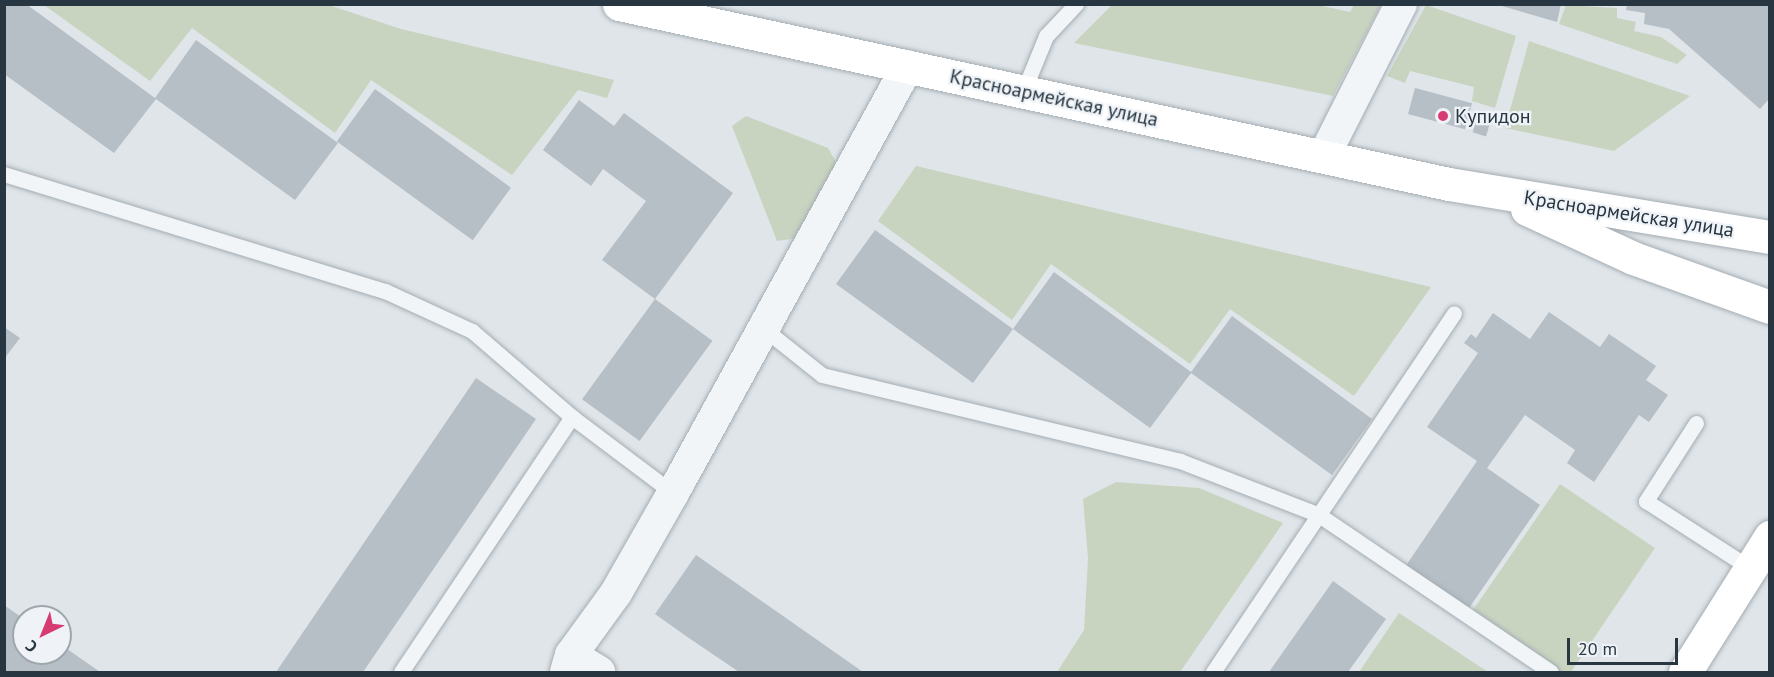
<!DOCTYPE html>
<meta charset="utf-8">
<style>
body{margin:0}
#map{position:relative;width:1774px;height:677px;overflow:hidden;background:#dfe5e9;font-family:"PT Sans",sans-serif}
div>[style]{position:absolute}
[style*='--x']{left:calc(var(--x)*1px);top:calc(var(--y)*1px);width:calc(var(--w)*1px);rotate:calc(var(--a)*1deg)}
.green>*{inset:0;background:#c9d4c0}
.building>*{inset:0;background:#b6bfc6;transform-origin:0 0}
.roads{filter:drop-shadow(0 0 2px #a4adb3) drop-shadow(0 0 2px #a4adb3)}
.service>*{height:15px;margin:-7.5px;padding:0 7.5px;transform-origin:7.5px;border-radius:7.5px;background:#f2f5f7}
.minor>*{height:32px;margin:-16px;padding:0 16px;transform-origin:16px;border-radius:16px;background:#f2f5f7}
.secondary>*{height:33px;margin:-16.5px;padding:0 16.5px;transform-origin:16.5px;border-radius:16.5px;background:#fff}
.primary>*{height:33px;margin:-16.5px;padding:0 16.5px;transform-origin:16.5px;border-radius:16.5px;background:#fff}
.dots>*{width:16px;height:16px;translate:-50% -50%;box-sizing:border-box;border:3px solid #eff3f7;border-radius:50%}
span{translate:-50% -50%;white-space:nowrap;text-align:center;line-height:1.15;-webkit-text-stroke:4.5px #eff3f7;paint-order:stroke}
.street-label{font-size:20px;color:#273641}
.poi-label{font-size:20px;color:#273641}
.left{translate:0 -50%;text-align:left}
.frame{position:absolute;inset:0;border:6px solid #273641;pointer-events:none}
.north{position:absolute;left:12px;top:605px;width:60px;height:60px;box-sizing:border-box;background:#eff3f7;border:2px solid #9fa7ae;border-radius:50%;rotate:223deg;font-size:16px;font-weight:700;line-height:24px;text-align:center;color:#273641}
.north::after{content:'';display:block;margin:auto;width:21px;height:27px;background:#d63c71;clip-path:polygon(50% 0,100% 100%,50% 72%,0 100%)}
.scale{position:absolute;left:1567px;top:638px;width:111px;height:27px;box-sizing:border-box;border:3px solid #273641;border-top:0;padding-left:8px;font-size:18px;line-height:21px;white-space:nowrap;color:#273641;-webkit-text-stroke:4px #eff3f7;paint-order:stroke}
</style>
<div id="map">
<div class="green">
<div style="clip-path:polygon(44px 5px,329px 5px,401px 29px,614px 80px,607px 98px,578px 90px,512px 175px,371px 80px,335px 133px,192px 28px,150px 81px)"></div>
<div style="clip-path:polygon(1318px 5px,1350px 12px,1354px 5px,1381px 5px,1333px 96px,1074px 43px,1112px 5px)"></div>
<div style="clip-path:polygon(1426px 5px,1516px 36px,1495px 108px,1472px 101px,1474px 87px,1410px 71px,1405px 83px,1387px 76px)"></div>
<div style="clip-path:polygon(1566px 5px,1617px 8px,1617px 18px,1636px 22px,1634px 31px,1661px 37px,1687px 55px,1677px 64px,1559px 24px)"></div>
<div style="clip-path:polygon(1529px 41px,1690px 96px,1614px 151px,1505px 128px)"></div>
<div style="clip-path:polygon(746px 116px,828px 148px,840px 169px,798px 238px,777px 241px,732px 126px)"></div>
<div style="clip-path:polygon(916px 166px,1431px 287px,1354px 396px,1230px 309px,1190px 364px,1051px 264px,1012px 320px,878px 221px)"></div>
<div style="clip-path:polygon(1116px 482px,1199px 488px,1283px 523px,1180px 672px,1057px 672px,1084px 630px,1088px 558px,1083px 499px)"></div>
<div style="clip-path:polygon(1560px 484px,1655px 548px,1571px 672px,1558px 672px,1471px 613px)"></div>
<div style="clip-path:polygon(1399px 613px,1488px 672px,1359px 672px)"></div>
</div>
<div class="building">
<div style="clip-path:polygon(8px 4px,26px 4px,155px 98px,196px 40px,338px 143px,295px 200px,156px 99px,114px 153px,4px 74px,4px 10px)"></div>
<div style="clip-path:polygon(1495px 4px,1561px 4px,1557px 22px)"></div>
<div style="clip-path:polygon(1627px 4px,1770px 4px,1770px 98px,1760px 109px,1669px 29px,1644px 24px,1645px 13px,1626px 10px)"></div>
<div style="left:1415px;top:88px;width:59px;height:27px;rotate:15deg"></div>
<div style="left:375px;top:89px;width:168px;height:65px;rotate:36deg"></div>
<div style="clip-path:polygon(579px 100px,614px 126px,624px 113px,733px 193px,655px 299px,602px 260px,646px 201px,603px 169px,591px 186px,543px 150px)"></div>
<div style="left:1477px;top:118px;width:14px;height:15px;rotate:17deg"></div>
<div style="clip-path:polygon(875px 230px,1013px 329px,1054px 272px,1191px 372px,1232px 316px,1372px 419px,1332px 475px,1191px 373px,1150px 428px,1013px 329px,973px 383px,836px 284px)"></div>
<div style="left:655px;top:299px;width:71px;height:124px;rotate:36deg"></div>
<div style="clip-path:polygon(1549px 312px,1600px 347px,1609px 334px,1656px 366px,1646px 380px,1668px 395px,1649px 422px,1639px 415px,1594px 482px,1567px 463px,1575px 450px,1525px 415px,1487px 468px,1540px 505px,1467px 611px,1405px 567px,1477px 461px,1427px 427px,1478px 353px,1464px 343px,1471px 334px,1476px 338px,1493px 313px,1530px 339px)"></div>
<div style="clip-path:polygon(4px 327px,20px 338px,4px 359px)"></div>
<div style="clip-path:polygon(476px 378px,536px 419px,413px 599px,363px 672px,276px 672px)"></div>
<div style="clip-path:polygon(696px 555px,863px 672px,739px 672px,686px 636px,655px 614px)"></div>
<div style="clip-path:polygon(1333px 581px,1386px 619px,1348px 672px,1269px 672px)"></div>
<div style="clip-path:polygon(4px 605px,24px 619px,24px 653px,60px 653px,60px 644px,100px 672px,4px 672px)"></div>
</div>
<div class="roads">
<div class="service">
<div style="--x:1023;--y:92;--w:61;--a:-67.7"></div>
<div style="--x:1046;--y:36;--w:44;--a:-46.8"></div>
<div style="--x:4;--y:174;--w:399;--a:17.1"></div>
<div style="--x:385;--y:291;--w:96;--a:24.7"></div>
<div style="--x:472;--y:331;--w:132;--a:40.7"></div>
<div style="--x:572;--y:417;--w:126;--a:37"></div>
<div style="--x:763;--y:328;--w:75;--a:38.5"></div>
<div style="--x:822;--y:375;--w:368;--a:13.5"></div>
<div style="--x:1180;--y:461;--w:149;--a:21.2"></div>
<div style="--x:1319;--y:515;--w:280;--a:34.1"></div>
<div style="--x:1696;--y:423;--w:93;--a:122.7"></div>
<div style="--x:1646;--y:501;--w:124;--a:32.8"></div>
<div style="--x:401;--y:672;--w:307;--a:-56.2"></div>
<div style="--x:1213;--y:672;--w:432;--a:-56.1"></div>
</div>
<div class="minor">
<div style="--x:1324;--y:156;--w:170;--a:-63.1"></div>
<div style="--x:571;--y:655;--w:33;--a:31"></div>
<div style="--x:566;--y:672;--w:18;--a:-74"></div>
<div style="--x:571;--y:655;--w:77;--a:-54"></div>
<div style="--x:616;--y:593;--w:115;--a:-60.3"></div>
<div style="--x:673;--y:493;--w:487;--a:-61.2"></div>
</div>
<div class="secondary">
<div style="--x:1685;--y:672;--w:160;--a:-57.8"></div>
</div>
<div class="primary">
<div style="--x:619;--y:4;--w:849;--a:12.24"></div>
<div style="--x:1449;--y:184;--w:325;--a:9.4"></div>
<div style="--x:1527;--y:209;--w:117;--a:24.8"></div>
<div style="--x:1633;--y:258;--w:145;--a:19.7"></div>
</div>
</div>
<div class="dots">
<div style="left:1443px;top:116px;background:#d63c71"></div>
</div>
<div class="street-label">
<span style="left:1054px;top:98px;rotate:12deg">Красноармейская улица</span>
<span style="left:1629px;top:214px;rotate:9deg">Красноармейская улица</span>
</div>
<div class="poi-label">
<span class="left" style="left:1455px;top:116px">Купидон</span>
</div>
<div class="frame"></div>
<div class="north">С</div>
<div class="scale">20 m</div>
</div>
